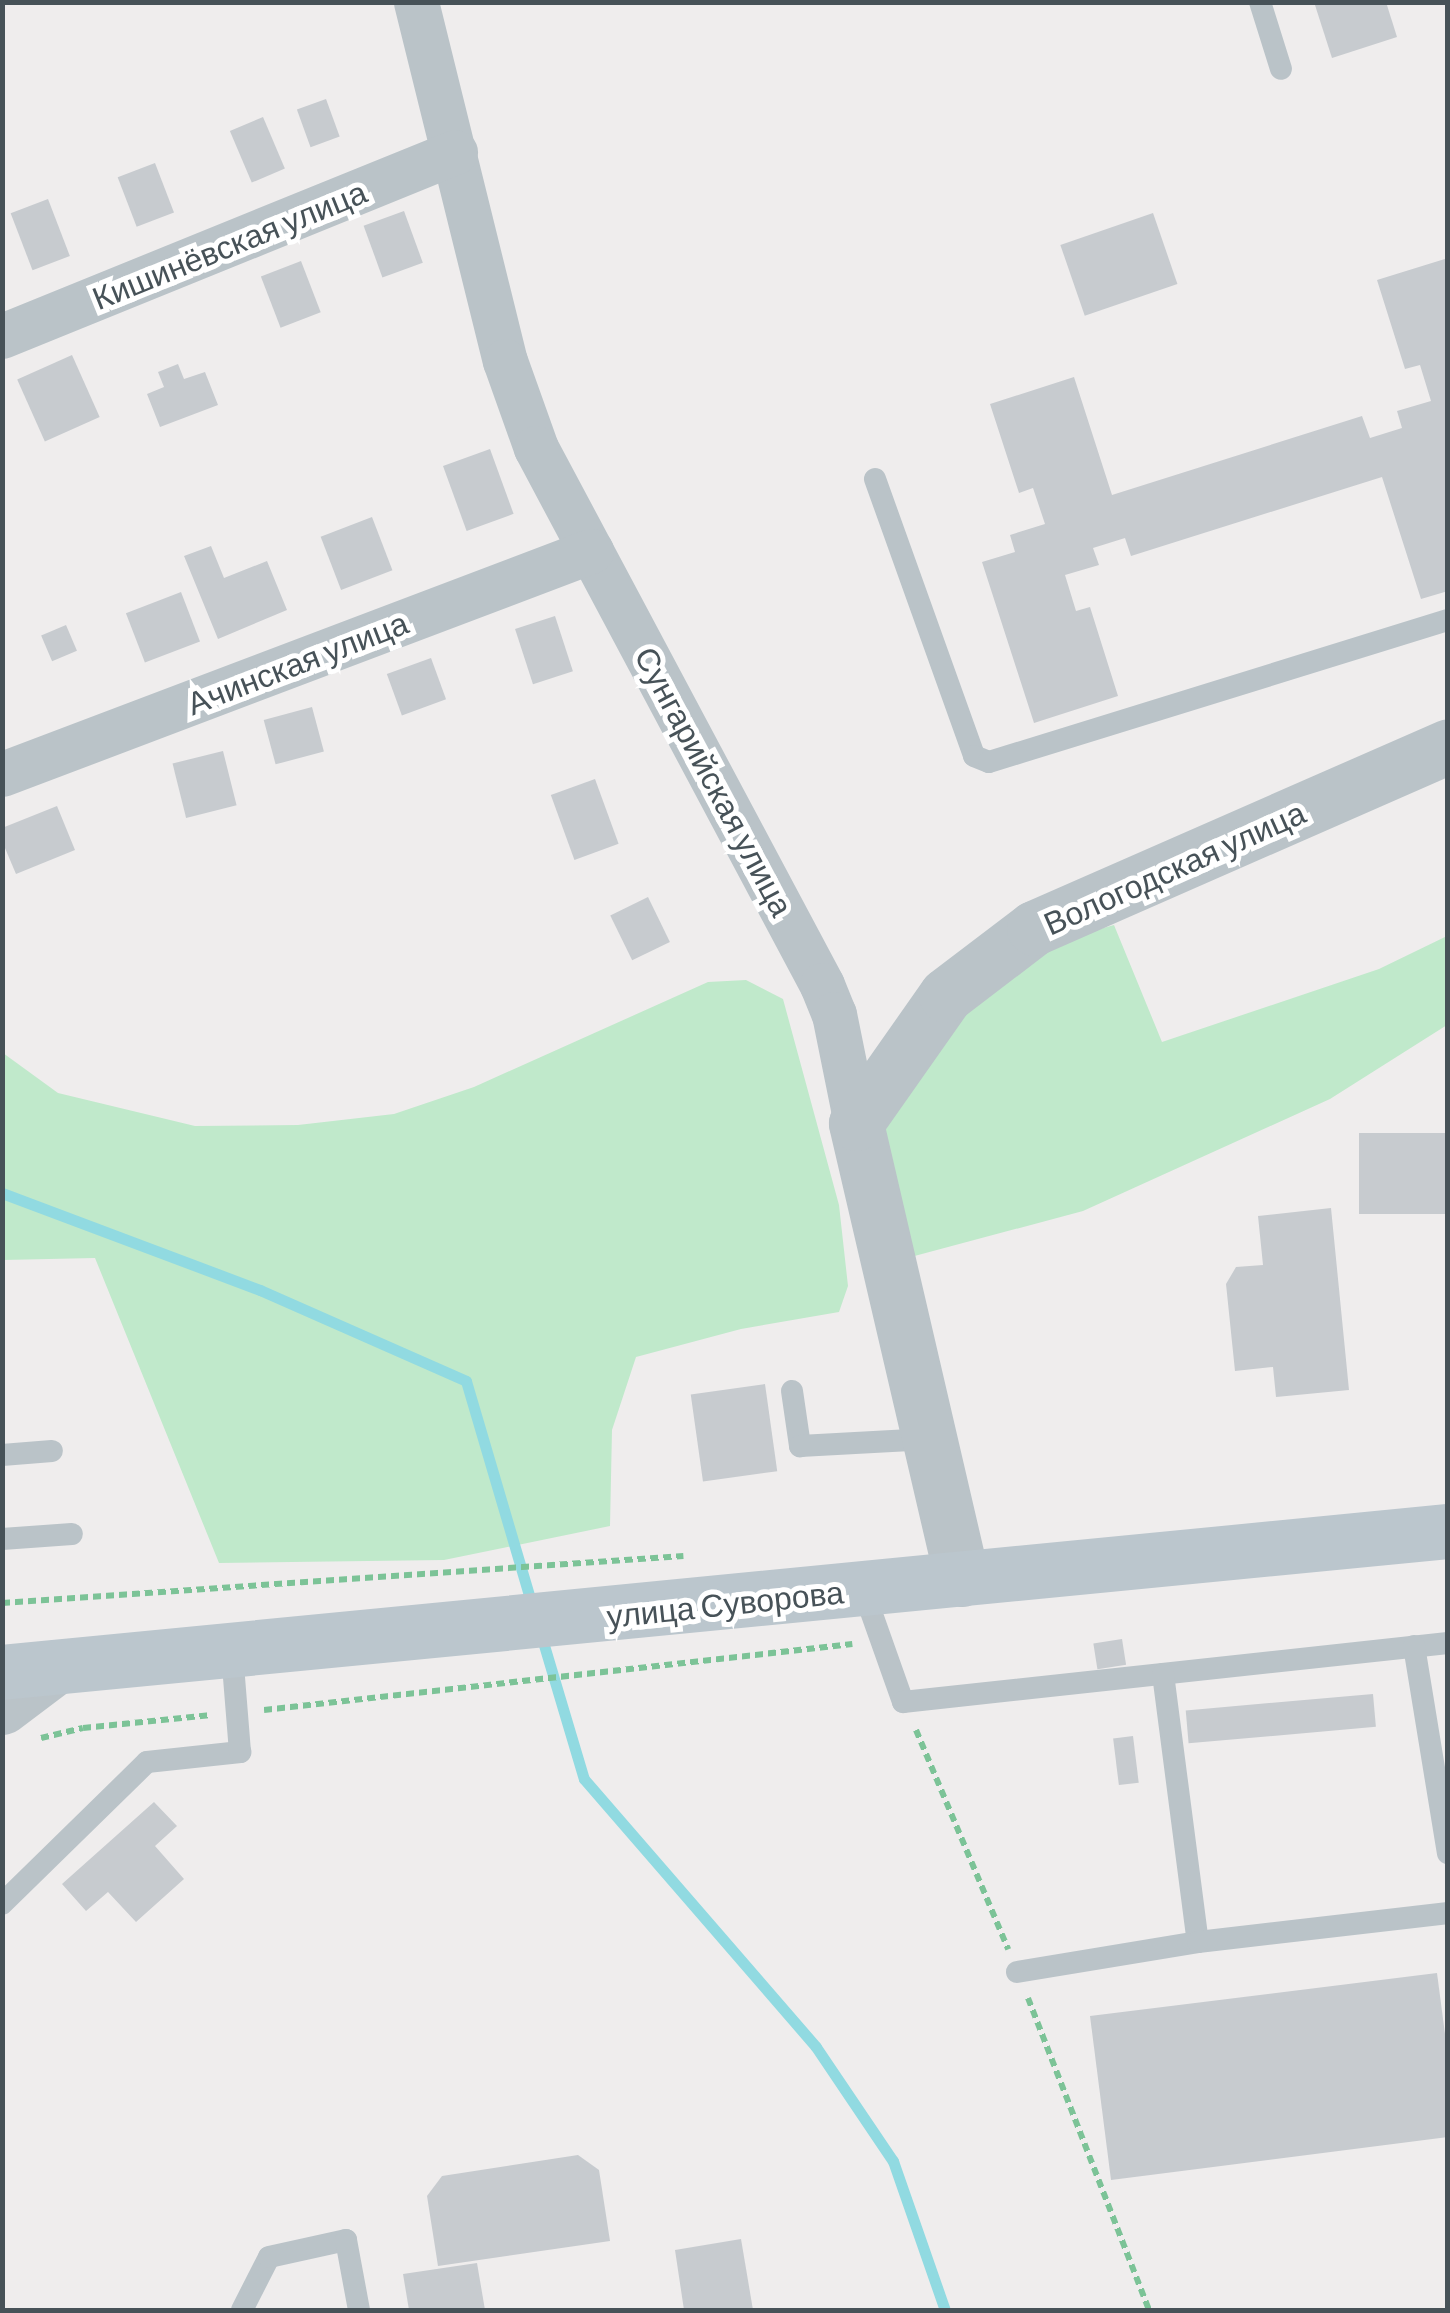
<!DOCTYPE html>
<meta charset="utf-8">
<style>
body{margin:0}
#map{position:relative;width:1450px;height:2313px;overflow:hidden;background:#efeded;font-family:Barlow,sans-serif}
div>[style]{position:absolute}
[style*='--x']{left:calc(var(--x)*1px);top:calc(var(--y)*1px);width:calc(var(--w)*1px);rotate:calc(var(--a)*1deg)}
.green>*{inset:0;background:#c0e9cb}
.stream>*{height:11px;margin:-5.5px;padding:0 5.5px;transform-origin:5.5px;border-radius:5.5px;background:#91dae1}
.building>*{inset:0;background:#c7cbcf;transform-origin:0 0}
.path>*{height:6px;margin-top:-3px;transform-origin:0;background:repeating-linear-gradient(90deg,#7cc397 0 8px,transparent 0 13px)}
.service>*{height:22px;margin:-11px;padding:0 11px;transform-origin:11px;border-radius:11px;background:#bac3c8}
.minor>*{height:45px;margin:-22.5px;padding:0 22.5px;transform-origin:22.5px;border-radius:22.5px;background:#bac3c8}
.tertiary>*{height:55px;margin:-27.5px;padding:0 27.5px;transform-origin:27.5px;border-radius:27.5px;background:#bac3c8}
.secondary>*{height:55px;margin:-27.5px;padding:0 27.5px;transform-origin:27.5px;border-radius:27.5px;background:#bbc6cd}
span{translate:-50% -50%;white-space:nowrap;text-align:center;line-height:1.15;-webkit-text-stroke:10px #fff;paint-order:stroke}
.street-label{font-size:32px;color:#475258}
.frame{position:absolute;inset:0;border:5px solid #475258;pointer-events:none}
</style>
<div id="map">
<div class="green">
<div style="clip-path:polygon(1114px 925px,1162px 1042px,1379px 969px,1447px 936px,1447px 1025px,1330px 1099px,1083px 1211px,907px 1258px,880px 1134px,957px 1016px,1050px 943px)"></div>
<div style="clip-path:polygon(746px 980px,783px 999px,839px 1205px,848px 1286px,839px 1312px,741px 1329px,636px 1357px,612px 1430px,610px 1526px,444px 1560px,219px 1563px,95px 1258px,3px 1260px,3px 1053px,58px 1093px,195px 1126px,298px 1125px,394px 1114px,474px 1087px,708px 982px)"></div>
</div>
<div class="stream">
<div style="--x:2;--y:1193;--w:276;--a:20.6"></div>
<div style="--x:260;--y:1290;--w:225;--a:23.8"></div>
<div style="--x:466;--y:1381;--w:237;--a:73.6"></div>
<div style="--x:541;--y:1635;--w:150;--a:73.4"></div>
<div style="--x:584;--y:1779;--w:354;--a:49.1"></div>
<div style="--x:816;--y:2047;--w:138;--a:56"></div>
<div style="--x:893;--y:2161;--w:158;--a:70.8"></div>
</div>
<div class="building">
<div style="clip-path:polygon(1314px 2px,1386px 2px,1397px 37px,1332px 58px)"></div>
<div style="left:326px;top:99px;width:40px;height:31px;rotate:70deg"></div>
<div style="left:263px;top:117px;width:56px;height:36px;rotate:67deg"></div>
<div style="left:155px;top:163px;width:53px;height:40px;rotate:69deg"></div>
<div style="left:48px;top:199px;width:61px;height:40px;rotate:69deg"></div>
<div style="left:404px;top:211px;width:55px;height:43px;rotate:70deg"></div>
<div style="left:1153px;top:213px;width:75px;height:98px;rotate:71deg"></div>
<div style="clip-path:polygon(1448px 258px,1448px 591px,1421px 599px,1382px 477px,1131px 556px,1125px 538px,1093px 548px,1099px 565px,1065px 575px,1076px 611px,1090px 607px,1118px 696px,1034px 723px,982px 562px,1015px 552px,1010px 535px,1045px 524px,1033px 488px,1019px 493px,990px 404px,1074px 377px,1112px 495px,1362px 416px,1370px 438px,1402px 428px,1397px 411px,1431px 401px,1420px 365px,1405px 369px,1377px 280px)"></div>
<div style="left:301px;top:261px;width:55px;height:43px;rotate:69deg"></div>
<div style="left:72px;top:355px;width:68px;height:60px;rotate:66deg"></div>
<div style="clip-path:polygon(178px 364px,184px 379px,205px 372px,218px 405px,160px 427px,147px 394px,164px 387px,158px 372px)"></div>
<div style="left:490px;top:449px;width:69px;height:50px;rotate:70deg"></div>
<div style="left:372px;top:517px;width:57px;height:55px;rotate:69deg"></div>
<div style="clip-path:polygon(211px 546px,224px 578px,267px 561px,287px 610px,218px 639px,184px 556px)"></div>
<div style="left:181px;top:592px;width:53px;height:59px;rotate:69deg"></div>
<div style="left:555px;top:616px;width:58px;height:42px;rotate:72deg"></div>
<div style="left:66px;top:625px;width:28px;height:27px;rotate:67deg"></div>
<div style="left:431px;top:658px;width:44px;height:47px;rotate:70deg"></div>
<div style="left:312px;top:707px;width:46px;height:50px;rotate:75deg"></div>
<div style="left:223px;top:751px;width:56px;height:52px;rotate:76deg"></div>
<div style="left:595px;top:779px;width:69px;height:47px;rotate:70deg"></div>
<div style="clip-path:polygon(57px 806px,75px 850px,16px 874px,2px 841px,2px 828px)"></div>
<div style="left:648px;top:897px;width:50px;height:42px;rotate:64deg"></div>
<div style="left:1448px;top:1133px;width:81px;height:89px;rotate:90deg"></div>
<div style="clip-path:polygon(1331px 1208px,1349px 1390px,1276px 1397px,1273px 1367px,1235px 1371px,1226px 1284px,1236px 1267px,1263px 1265px,1258px 1216px)"></div>
<div style="left:765px;top:1384px;width:88px;height:75px;rotate:82deg"></div>
<div style="left:1122px;top:1639px;width:26px;height:29px;rotate:81deg"></div>
<div style="left:1373px;top:1694px;width:33px;height:188px;rotate:85deg"></div>
<div style="left:1133px;top:1736px;width:47px;height:20px;rotate:83deg"></div>
<div style="clip-path:polygon(154px 1802px,177px 1826px,155px 1846px,184px 1879px,136px 1922px,108px 1892px,86px 1911px,62px 1884px)"></div>
<div style="clip-path:polygon(1437px 1973px,1448px 2057px,1448px 2137px,1111px 2180px,1090px 2016px)"></div>
<div style="clip-path:polygon(578px 2155px,599px 2170px,610px 2241px,438px 2266px,427px 2196px,442px 2176px)"></div>
<div style="clip-path:polygon(741px 2239px,753px 2310px,684px 2310px,675px 2250px)"></div>
<div style="clip-path:polygon(477px 2263px,485px 2310px,409px 2310px,403px 2274px)"></div>
</div>
<div class="path">
<div style="--x:2;--y:1603;--w:683;--a:-3.95"></div>
<div style="--x:264;--y:1710;--w:592;--a:-6.4"></div>
<div style="--x:916;--y:1730;--w:238;--a:67.2"></div>
<div style="--x:41;--y:1738;--w:43;--a:-13.4"></div>
<div style="--x:83;--y:1728;--w:129;--a:-5.8"></div>
<div style="--x:1028;--y:1998;--w:335;--a:68.8"></div>
</div>
<div class="service">
<div style="--x:1260;--y:2;--w:70;--a:72.6"></div>
<div style="--x:875;--y:479;--w:294;--a:70.3"></div>
<div style="--x:974;--y:756;--w:16;--a:22"></div>
<div style="--x:989;--y:762;--w:480;--a:-17.2"></div>
<div style="--x:792;--y:1391;--w:56;--a:81.7"></div>
<div style="--x:800;--y:1446;--w:129;--a:-3.1"></div>
<div style="--x:2;--y:1455;--w:50;--a:-4.6"></div>
<div style="--x:2;--y:1539;--w:70;--a:-4.1"></div>
<div style="--x:863;--y:1589;--w:120;--a:70.5"></div>
<div style="--x:903;--y:1702;--w:548;--a:-6.18"></div>
<div style="--x:1414;--y:1646;--w:210;--a:80.7"></div>
<div style="--x:1163;--y:1674;--w:270;--a:82.6"></div>
<div style="--x:2;--y:1904;--w:203;--a:-44.4"></div>
<div style="--x:147;--y:1762;--w:94;--a:-6.1"></div>
<div style="--x:240;--y:1752;--w:99;--a:-94.6"></div>
<div style="--x:1017;--y:1972;--w:183;--a:-9.4"></div>
<div style="--x:1198;--y:1942;--w:252;--a:-6.6"></div>
<div style="--x:242;--y:2310;--w:59;--a:-63"></div>
<div style="--x:269;--y:2257;--w:79;--a:-12.4"></div>
<div style="--x:346;--y:2240;--w:71;--a:79.5"></div>
</div>
<div class="minor">
<div style="--x:416;--y:2;--w:370;--a:76.1"></div>
<div style="--x:505;--y:361;--w:92;--a:70.4"></div>
<div style="--x:536;--y:448;--w:608;--a:61.96"></div>
<div style="--x:822;--y:985;--w:31;--a:68"></div>
<div style="--x:834;--y:1014;--w:111;--a:78.6"></div>
<div style="--x:2;--y:336;--w:489;--a:-22.1"></div>
<div style="--x:2;--y:774;--w:630;--a:-20.74"></div>
</div>
<div class="tertiary">
<div style="--x:962;--y:1579;--w:468;--a:-103.1"></div>
<div style="--x:856;--y:1123;--w:156;--a:-54.9"></div>
<div style="--x:946;--y:995;--w:111;--a:-37.3"></div>
<div style="--x:1034;--y:928;--w:452;--a:-23.7"></div>
<div style="--x:2;--y:1707;--w:66;--a:-37"></div>
</div>
<div class="secondary">
<div style="--x:2;--y:1672;--w:1453;--a:-5.57"></div>
</div>
<div class="street-label">
<span style="left:229px;top:244px;rotate:-22deg">Кишинёвская улица</span>
<span style="left:297px;top:662px;rotate:-21deg">Ачинская улица</span>
<span style="left:715px;top:781px;rotate:62deg">Сунгарийская улица</span>
<span style="left:1174px;top:867px;rotate:-24deg">Вологодская улица</span>
<span style="left:725px;top:1603px;rotate:-6deg">улица Суворова</span>
</div>
<div class="frame"></div>
</div>
